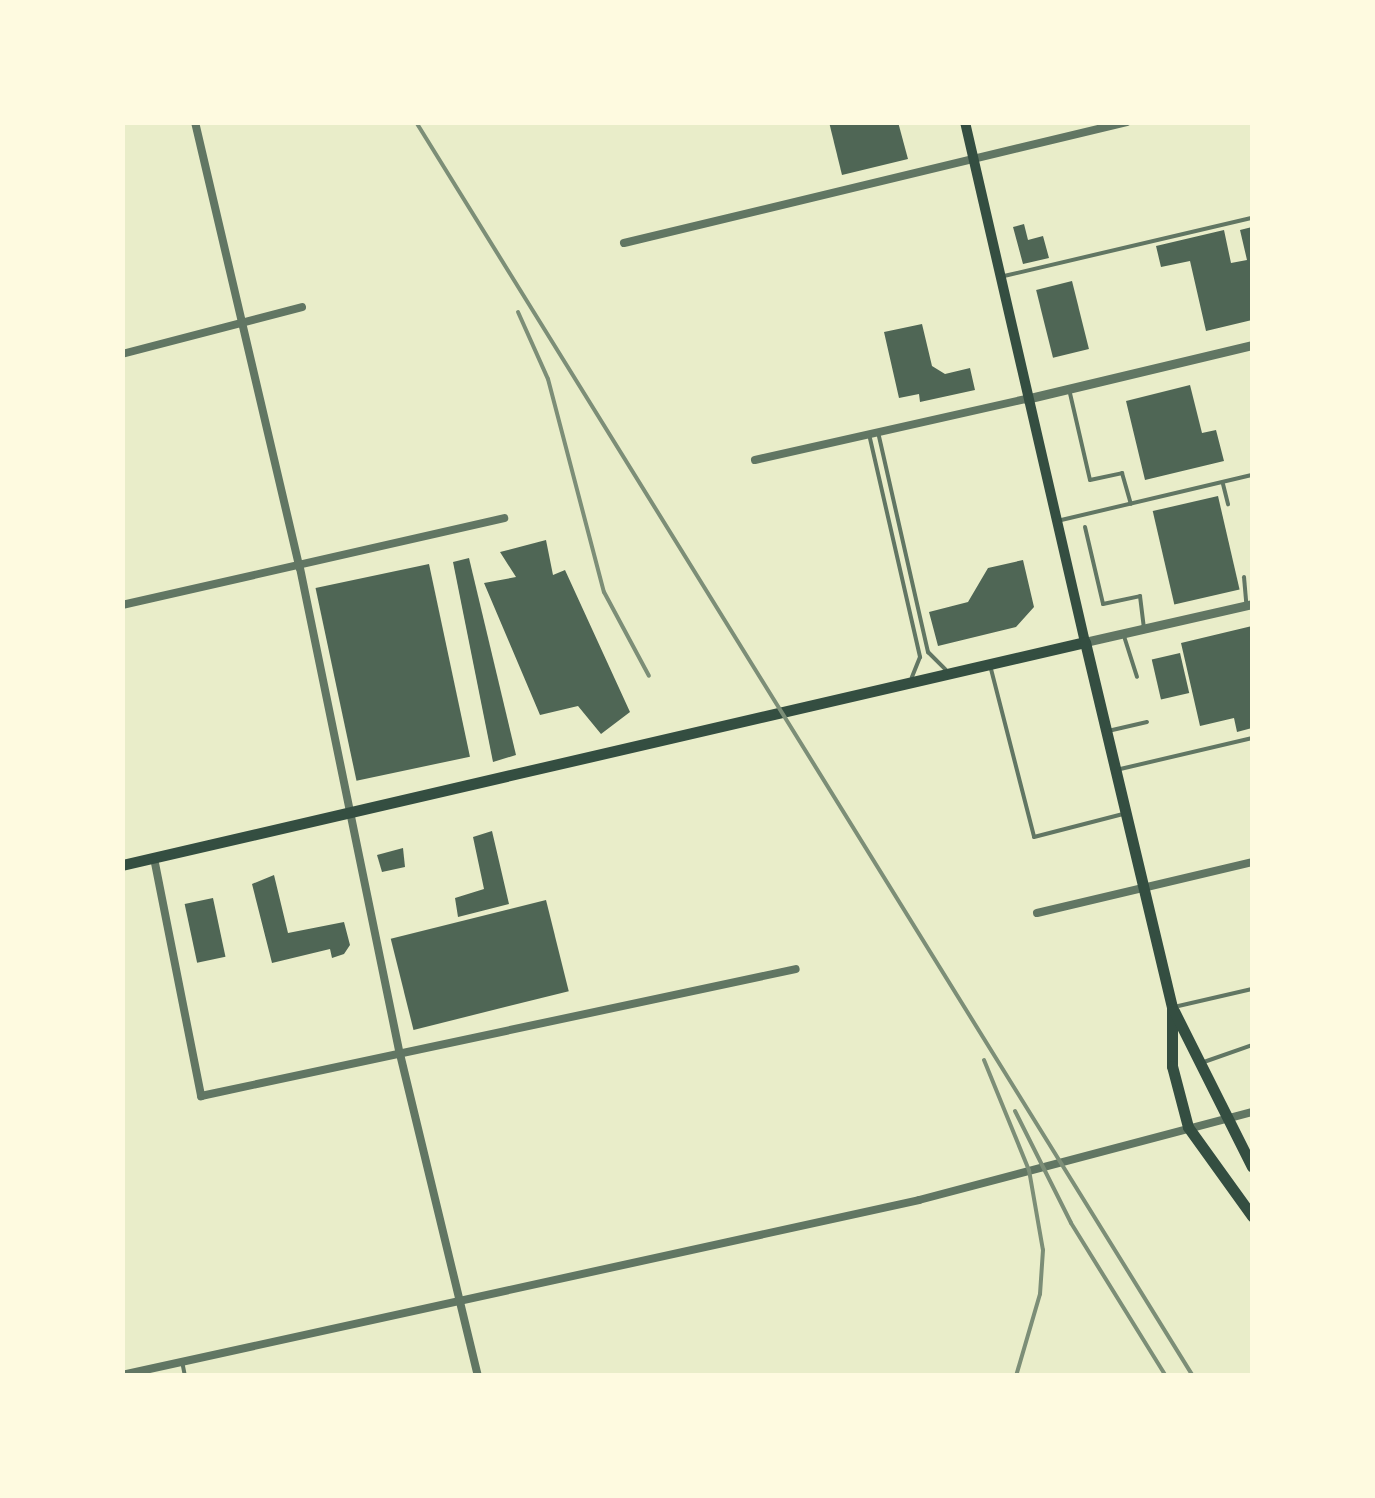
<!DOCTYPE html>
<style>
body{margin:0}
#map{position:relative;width:1375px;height:1498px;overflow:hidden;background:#e9edc9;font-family:"PT Serif",serif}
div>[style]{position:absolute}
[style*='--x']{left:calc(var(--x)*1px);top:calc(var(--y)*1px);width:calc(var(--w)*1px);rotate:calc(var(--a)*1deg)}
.building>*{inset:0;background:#4f6655;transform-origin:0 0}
.service>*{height:4px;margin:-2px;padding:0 2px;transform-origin:2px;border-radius:2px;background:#617663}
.minor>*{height:8px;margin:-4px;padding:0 4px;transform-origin:4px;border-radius:4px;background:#617663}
.tertiary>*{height:9px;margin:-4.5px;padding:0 4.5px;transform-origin:4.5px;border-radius:4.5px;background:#617663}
.secondary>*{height:10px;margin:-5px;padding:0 5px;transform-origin:5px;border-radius:5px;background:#344e41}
.primary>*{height:11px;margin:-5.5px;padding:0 5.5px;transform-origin:5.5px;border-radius:5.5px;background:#344e41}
.rail>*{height:4px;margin:-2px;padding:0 2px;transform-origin:2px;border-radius:2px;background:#7c8e77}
span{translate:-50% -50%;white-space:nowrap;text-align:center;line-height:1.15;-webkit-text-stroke:10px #fefae0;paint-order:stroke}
.frame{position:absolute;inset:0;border:125px solid #fefae0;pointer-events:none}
</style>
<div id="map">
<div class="building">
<div style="clip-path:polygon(829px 122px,898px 122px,908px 159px,842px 175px)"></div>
<div style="clip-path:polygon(1024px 224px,1028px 240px,1043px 236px,1049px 258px,1023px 264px,1013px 227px)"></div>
<div style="clip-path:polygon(1252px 227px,1252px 320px,1206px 331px,1190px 261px,1161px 267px,1156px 246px,1224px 230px,1231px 263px,1247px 260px,1240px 230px)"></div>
<div style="left:1072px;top:281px;width:70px;height:37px;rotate:76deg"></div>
<div style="clip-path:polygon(922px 324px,932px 366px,945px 374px,970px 368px,975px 390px,920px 402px,919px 394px,899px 398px,884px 332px)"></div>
<div style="clip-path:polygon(1190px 385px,1202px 433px,1216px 430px,1224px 461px,1145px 480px,1126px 401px)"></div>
<div style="left:1218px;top:496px;width:96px;height:67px;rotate:77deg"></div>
<div style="clip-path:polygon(546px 540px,553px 575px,565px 570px,630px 712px,601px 734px,578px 706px,540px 715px,484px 583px,516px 577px,500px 552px)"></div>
<div style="clip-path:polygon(469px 558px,516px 755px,493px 762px,453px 562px)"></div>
<div style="clip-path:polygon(1023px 560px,1034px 607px,1016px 627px,938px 646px,929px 612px,968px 602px,988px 568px)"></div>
<div style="left:429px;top:564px;width:197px;height:116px;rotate:78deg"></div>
<div style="clip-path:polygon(1252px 626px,1252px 728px,1237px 732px,1234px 718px,1200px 726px,1181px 643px)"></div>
<div style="left:1180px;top:653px;width:41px;height:29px;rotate:77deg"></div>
<div style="clip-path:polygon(492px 831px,509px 904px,458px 917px,455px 898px,484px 889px,473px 837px)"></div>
<div style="clip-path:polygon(403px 848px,405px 867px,382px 872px,377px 855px)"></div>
<div style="clip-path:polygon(274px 875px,288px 933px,344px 922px,350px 945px,344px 954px,332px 958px,330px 949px,272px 963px,252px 884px)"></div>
<div style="left:213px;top:898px;width:60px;height:29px;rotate:78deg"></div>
<div style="left:546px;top:900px;width:94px;height:160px;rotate:76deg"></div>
</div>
<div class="service">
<div style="--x:1004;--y:276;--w:255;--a:-13.2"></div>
<div style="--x:1069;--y:389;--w:93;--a:77"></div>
<div style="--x:1090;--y:480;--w:33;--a:-12"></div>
<div style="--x:1122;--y:473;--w:32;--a:74"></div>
<div style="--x:878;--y:432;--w:226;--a:77.2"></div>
<div style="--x:928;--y:652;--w:25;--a:45"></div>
<div style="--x:869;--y:434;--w:229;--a:77.1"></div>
<div style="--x:920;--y:657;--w:22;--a:112"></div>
<div style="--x:1223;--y:484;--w:21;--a:76"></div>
<div style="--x:1057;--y:521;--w:200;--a:-13.3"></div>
<div style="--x:1085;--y:527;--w:79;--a:76.8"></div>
<div style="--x:1103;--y:604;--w:38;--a:-12"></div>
<div style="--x:1140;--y:596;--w:33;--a:83"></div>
<div style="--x:1244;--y:577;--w:25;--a:85"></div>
<div style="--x:1123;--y:633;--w:46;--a:72.3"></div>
<div style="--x:991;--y:669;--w:173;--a:75.6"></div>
<div style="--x:1034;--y:837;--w:92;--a:-14.5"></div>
<div style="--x:1108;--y:731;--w:40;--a:-13"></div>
<div style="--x:1116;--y:770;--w:140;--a:-13.2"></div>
<div style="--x:1174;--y:1007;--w:80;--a:-13"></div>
<div style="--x:1201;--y:1063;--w:54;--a:-19.4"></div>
<div style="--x:182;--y:1361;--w:15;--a:79"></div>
</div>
<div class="minor">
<div style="--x:195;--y:122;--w:458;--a:76.8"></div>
<div style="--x:300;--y:568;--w:496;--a:78.4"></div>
<div style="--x:400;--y:1054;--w:331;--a:76.4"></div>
<div style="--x:624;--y:243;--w:517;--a:-13.53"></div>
<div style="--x:122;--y:354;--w:186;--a:-14.6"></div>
<div style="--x:755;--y:460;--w:278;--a:-12.7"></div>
<div style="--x:122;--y:605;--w:392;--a:-12.8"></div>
<div style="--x:154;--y:858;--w:243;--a:78.8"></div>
<div style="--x:201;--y:1096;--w:608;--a:-12.05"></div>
<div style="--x:1037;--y:913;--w:221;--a:-13.3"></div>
<div style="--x:122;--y:1375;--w:816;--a:-12.38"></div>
<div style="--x:919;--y:1200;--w:344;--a:-14.8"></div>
</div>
<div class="tertiary">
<div style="--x:1026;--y:399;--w:232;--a:-13.4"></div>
<div style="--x:1085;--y:642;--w:171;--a:-12.8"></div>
</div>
<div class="secondary">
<div style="--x:965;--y:122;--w:534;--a:77.01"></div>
</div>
<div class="primary">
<div style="--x:122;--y:865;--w:988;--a:-13.04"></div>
<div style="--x:1085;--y:642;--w:376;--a:76.6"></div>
<div style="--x:1172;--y:1008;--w:58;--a:90"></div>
<div style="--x:1172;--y:1066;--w:63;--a:75.3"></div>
<div style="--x:1188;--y:1127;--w:110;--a:54.3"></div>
<div style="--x:1174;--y:1011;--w:174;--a:63.4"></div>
</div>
<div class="rail">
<div style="--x:416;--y:122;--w:1475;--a:58.22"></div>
<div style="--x:518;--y:312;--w:73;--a:65.9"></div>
<div style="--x:548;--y:379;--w:220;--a:75.3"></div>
<div style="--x:604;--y:592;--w:95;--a:61.8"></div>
<div style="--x:984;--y:1060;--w:119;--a:67.8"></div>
<div style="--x:1029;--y:1170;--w:81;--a:80.1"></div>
<div style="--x:1043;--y:1250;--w:44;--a:93.9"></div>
<div style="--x:1040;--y:1294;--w:85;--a:106.3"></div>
<div style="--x:1015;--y:1111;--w:125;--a:63.4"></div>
<div style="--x:1071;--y:1223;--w:180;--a:58.2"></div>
</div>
<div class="frame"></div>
</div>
